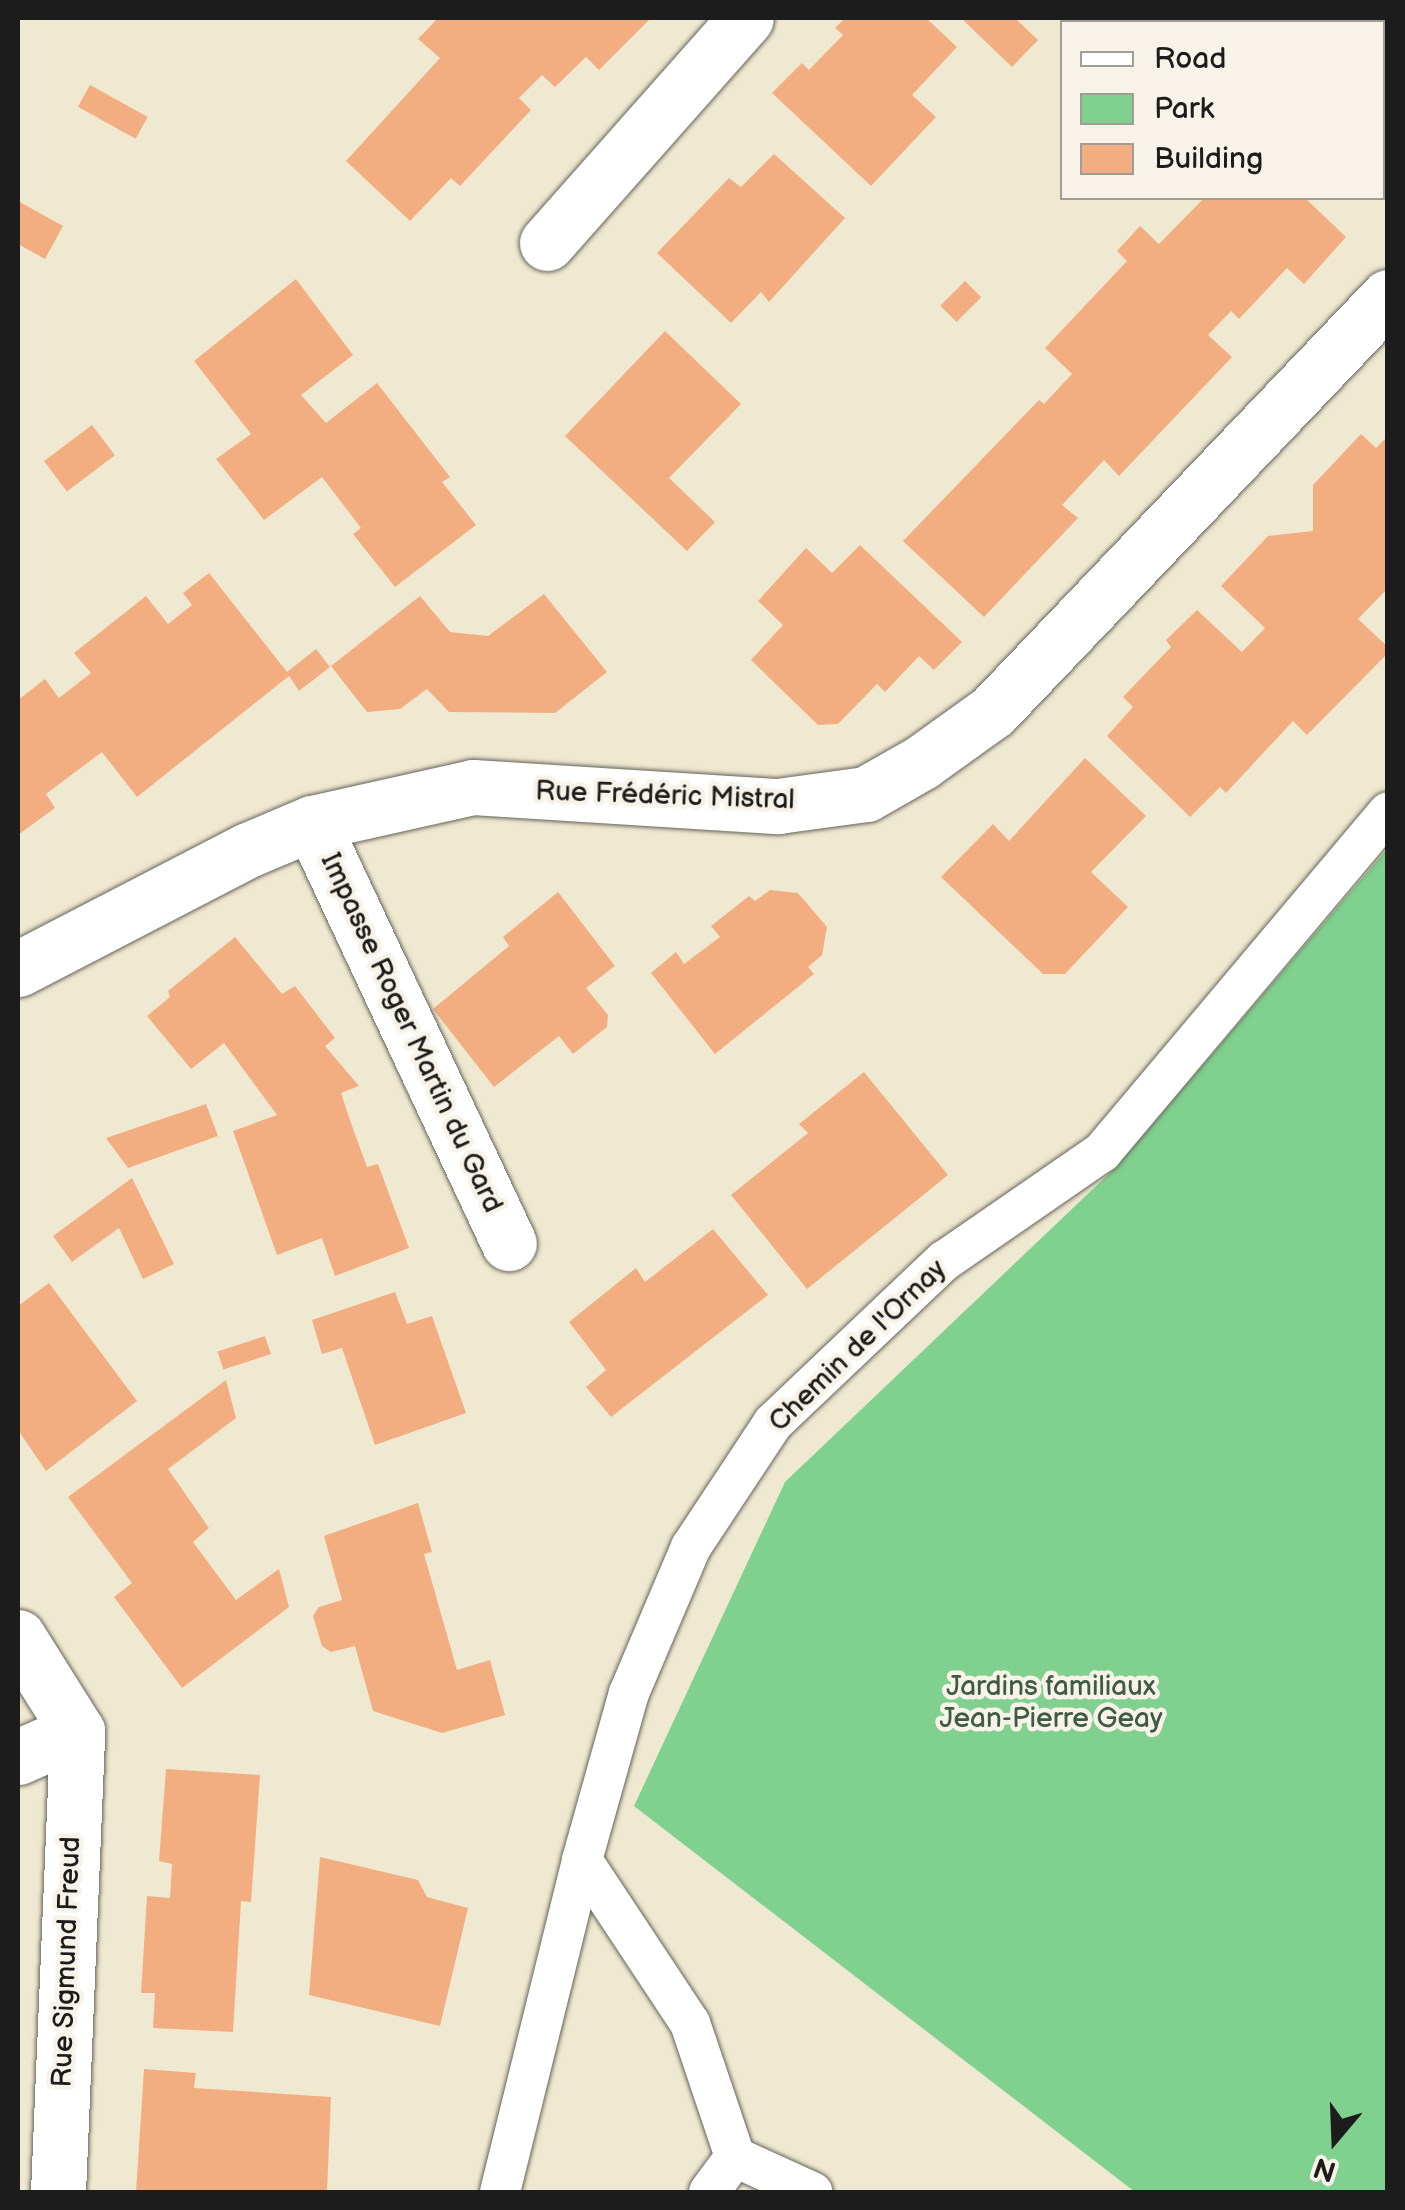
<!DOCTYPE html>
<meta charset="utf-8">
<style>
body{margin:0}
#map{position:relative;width:1405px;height:2210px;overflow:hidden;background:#f0e9d1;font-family:"Balsamiq Sans",sans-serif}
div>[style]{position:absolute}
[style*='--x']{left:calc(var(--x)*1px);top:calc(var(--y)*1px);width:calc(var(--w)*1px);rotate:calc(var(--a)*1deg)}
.green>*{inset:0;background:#80d08f}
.building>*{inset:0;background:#f2ae81;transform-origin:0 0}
.roads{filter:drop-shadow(0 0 2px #66645b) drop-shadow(0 0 2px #66645b)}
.lane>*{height:40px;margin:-20px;padding:0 20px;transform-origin:20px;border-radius:20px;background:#fff}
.street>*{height:55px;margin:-27.5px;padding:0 27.5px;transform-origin:27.5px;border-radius:27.5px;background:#fff}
span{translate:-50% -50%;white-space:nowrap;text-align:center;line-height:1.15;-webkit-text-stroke:9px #f7f3e8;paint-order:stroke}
.street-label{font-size:28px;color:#1c1c1c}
.park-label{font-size:28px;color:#3f5b44}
.frame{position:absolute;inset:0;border:20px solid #1c1c1c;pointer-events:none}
.legend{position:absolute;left:1060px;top:20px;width:325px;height:180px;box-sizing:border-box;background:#f7f3e8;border:2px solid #9f9d96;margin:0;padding:12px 18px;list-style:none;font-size:30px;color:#1c1c1c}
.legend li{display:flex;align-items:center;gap:20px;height:50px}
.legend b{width:50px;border:2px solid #9f9d96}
.north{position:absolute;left:1285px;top:2090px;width:100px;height:100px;-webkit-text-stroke:8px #f7f3e8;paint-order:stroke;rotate:199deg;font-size:28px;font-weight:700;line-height:40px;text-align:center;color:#1c1c1c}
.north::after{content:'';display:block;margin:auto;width:35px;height:45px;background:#1c1c1c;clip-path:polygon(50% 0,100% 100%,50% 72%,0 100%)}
</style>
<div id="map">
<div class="green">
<div style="clip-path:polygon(1387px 849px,1387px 2192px,1135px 2192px,634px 1806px,785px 1482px,1115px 1168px)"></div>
</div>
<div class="building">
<div style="clip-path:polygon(438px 18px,484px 19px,651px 18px,599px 70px,586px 57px,555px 87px,542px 75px,519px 98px,531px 110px,460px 186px,451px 178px,410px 221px,346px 161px,440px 58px,418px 39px)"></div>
<div style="clip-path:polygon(845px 18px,926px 18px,957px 47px,912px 95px,936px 117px,871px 186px,772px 93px,802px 63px,809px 70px,843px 35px,835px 28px)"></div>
<div style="clip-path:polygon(961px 18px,1015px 18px,1038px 40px,1012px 67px)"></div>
<div style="left:90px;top:85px;width:66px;height:25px;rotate:29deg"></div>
<div style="clip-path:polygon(774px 154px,845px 218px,769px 302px,761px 292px,731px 323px,657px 253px,729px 178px,741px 187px)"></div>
<div style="clip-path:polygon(1204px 198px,1305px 198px,1346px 237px,1304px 284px,1287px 268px,1239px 319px,1231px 311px,1208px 335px,1232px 357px,1119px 476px,1104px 460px,1062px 505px,1078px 518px,984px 617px,903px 541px,1039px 400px,1044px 404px,1072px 374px,1045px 348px,1127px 261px,1117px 251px,1140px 226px,1159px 244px)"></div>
<div style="clip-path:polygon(18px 201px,63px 226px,45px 259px,18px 244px)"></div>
<div style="clip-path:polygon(296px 279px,353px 355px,301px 395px,326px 423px,377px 383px,450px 477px,442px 482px,476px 525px,395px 587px,353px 534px,361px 528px,322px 477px,264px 520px,216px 459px,251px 434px,194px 361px)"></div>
<div style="left:965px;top:281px;width:23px;height:35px;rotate:45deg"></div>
<div style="clip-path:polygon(665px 331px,741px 404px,669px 478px,715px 522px,687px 551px,565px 436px)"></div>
<div style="left:92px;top:425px;width:38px;height:60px;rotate:53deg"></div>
<div style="clip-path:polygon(1361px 434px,1376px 448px,1388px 436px,1388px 588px,1358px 619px,1388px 647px,1388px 653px,1307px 735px,1293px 721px,1226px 793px,1220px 787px,1190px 817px,1107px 736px,1133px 707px,1123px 697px,1171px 647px,1166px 640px,1197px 610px,1242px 652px,1265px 628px,1221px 586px,1268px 536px,1313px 531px,1313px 485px)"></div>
<div style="clip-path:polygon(860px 545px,962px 642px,934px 670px,919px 656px,885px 692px,877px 684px,838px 724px,818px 725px,751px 660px,783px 625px,758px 601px,806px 548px,832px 573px)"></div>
<div style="clip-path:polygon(209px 573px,287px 672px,316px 649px,330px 667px,299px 691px,289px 676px,137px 797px,102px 752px,46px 794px,55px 808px,18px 835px,18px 700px,45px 679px,59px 698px,91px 673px,74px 653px,146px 596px,168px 624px,192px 605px,183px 593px)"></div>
<div style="clip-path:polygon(544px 594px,607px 672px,555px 713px,449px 712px,427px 689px,400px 709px,367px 712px,331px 666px,420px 596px,450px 632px,488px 636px)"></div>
<div style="clip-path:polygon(1085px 758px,1146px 816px,1091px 872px,1128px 907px,1065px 974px,1043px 974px,941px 877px,993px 824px,1009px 841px)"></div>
<div style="clip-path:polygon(770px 890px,798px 893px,827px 927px,822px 955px,808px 967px,814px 974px,715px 1054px,651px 973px,676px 952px,684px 964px,720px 937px,711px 926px,749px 896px,755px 901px)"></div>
<div style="clip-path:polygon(558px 892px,615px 966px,586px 988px,608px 1015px,607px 1027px,573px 1054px,559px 1036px,494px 1087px,433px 1009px,509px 946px,503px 937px)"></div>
<div style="clip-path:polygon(235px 937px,282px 994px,295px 986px,335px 1038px,325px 1046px,359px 1086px,341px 1093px,351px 1123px,367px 1167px,378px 1164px,409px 1248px,335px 1276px,322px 1238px,277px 1255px,233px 1131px,277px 1115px,224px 1043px,191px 1069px,147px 1016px,170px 997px,168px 991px)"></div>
<div style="clip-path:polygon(864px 1072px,948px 1175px,807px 1289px,731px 1195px,808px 1133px,799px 1124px)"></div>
<div style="clip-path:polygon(206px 1104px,218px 1136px,128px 1168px,106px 1138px)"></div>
<div style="clip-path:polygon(132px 1178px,174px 1264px,143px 1279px,119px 1228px,72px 1262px,53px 1236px)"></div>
<div style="clip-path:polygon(713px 1229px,768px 1295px,611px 1417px,586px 1387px,606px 1370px,569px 1322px,636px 1268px,645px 1282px)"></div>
<div style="clip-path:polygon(49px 1283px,137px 1401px,46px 1471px,18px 1430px,18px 1306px)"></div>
<div style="clip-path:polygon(395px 1292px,407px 1324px,432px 1316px,466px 1413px,375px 1445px,342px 1348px,322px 1354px,312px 1320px)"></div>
<div style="left:265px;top:1336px;width:19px;height:50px;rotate:72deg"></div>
<div style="clip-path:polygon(226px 1380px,236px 1418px,168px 1469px,209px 1528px,193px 1542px,236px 1600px,279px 1569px,289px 1607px,182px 1688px,114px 1597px,132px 1583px,68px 1497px)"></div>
<div style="clip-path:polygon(418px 1503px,432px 1552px,424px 1554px,457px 1670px,490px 1660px,505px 1715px,442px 1733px,373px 1711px,355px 1646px,331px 1652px,322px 1646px,313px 1616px,319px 1607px,342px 1600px,324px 1536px)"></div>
<div style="clip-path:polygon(166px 1769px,260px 1775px,251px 1902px,241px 1901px,233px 2032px,153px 2028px,155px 1993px,141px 1993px,147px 1896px,170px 1898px,172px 1864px,159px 1861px)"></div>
<div style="clip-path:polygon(320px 1857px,418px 1880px,427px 1897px,468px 1908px,440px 2026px,309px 1995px)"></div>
<div style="clip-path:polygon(144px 2069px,196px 2073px,194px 2088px,331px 2097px,327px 2192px,136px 2192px)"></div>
</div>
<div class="roads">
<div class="lane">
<div style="--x:582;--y:1860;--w:196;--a:56.5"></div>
<div style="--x:690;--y:2023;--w:141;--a:71.4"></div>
<div style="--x:735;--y:2157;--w:85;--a:24.4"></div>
<div style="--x:500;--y:2192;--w:342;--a:-76.1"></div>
<div style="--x:582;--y:1860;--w:173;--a:-74.3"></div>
<div style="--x:629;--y:1693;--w:159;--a:-67"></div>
<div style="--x:691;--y:1547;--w:149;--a:-56.5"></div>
<div style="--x:773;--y:1423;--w:236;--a:-43.5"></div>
<div style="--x:944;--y:1261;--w:192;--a:-34.6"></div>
<div style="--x:1102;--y:1152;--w:444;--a:-49.9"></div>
<div style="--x:709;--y:2192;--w:44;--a:-53.4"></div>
</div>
<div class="street">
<div style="--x:1329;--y:18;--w:5;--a:53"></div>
<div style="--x:1382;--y:93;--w:7;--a:34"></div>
<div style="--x:547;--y:243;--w:300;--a:-48.5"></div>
<div style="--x:312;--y:823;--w:464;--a:64.9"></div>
<div style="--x:18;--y:969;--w:259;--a:-27.4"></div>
<div style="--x:248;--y:850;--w:69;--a:-22.9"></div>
<div style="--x:312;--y:823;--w:165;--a:-12.6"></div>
<div style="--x:473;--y:787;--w:306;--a:3.6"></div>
<div style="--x:778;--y:806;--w:89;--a:-7.8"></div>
<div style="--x:866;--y:794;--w:64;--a:-29.7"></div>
<div style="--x:922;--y:762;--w:87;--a:-35.7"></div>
<div style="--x:993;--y:711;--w:572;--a:-46.35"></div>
<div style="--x:18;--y:1637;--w:111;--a:57.9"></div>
<div style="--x:18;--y:1757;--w:64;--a:-23.8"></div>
<div style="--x:58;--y:2192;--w:461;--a:-87.6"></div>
</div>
</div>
<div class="street-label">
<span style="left:665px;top:796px;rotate:2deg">Rue Frédéric Mistral</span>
<span style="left:411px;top:1033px;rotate:65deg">Impasse Roger Martin du Gard</span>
<span style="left:858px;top:1346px;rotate:-44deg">Chemin de l'Ornay</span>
<span style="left:67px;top:1962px;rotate:-88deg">Rue Sigmund Freud</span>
</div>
<div class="park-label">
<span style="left:1051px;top:1703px">Jardins familiaux<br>Jean-Pierre Geay</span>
</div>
<div class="frame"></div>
<ul class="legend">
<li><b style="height:12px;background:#fff"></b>Road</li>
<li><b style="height:28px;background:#80d08f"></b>Park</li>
<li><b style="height:28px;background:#f2ae81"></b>Building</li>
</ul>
<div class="north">N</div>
</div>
